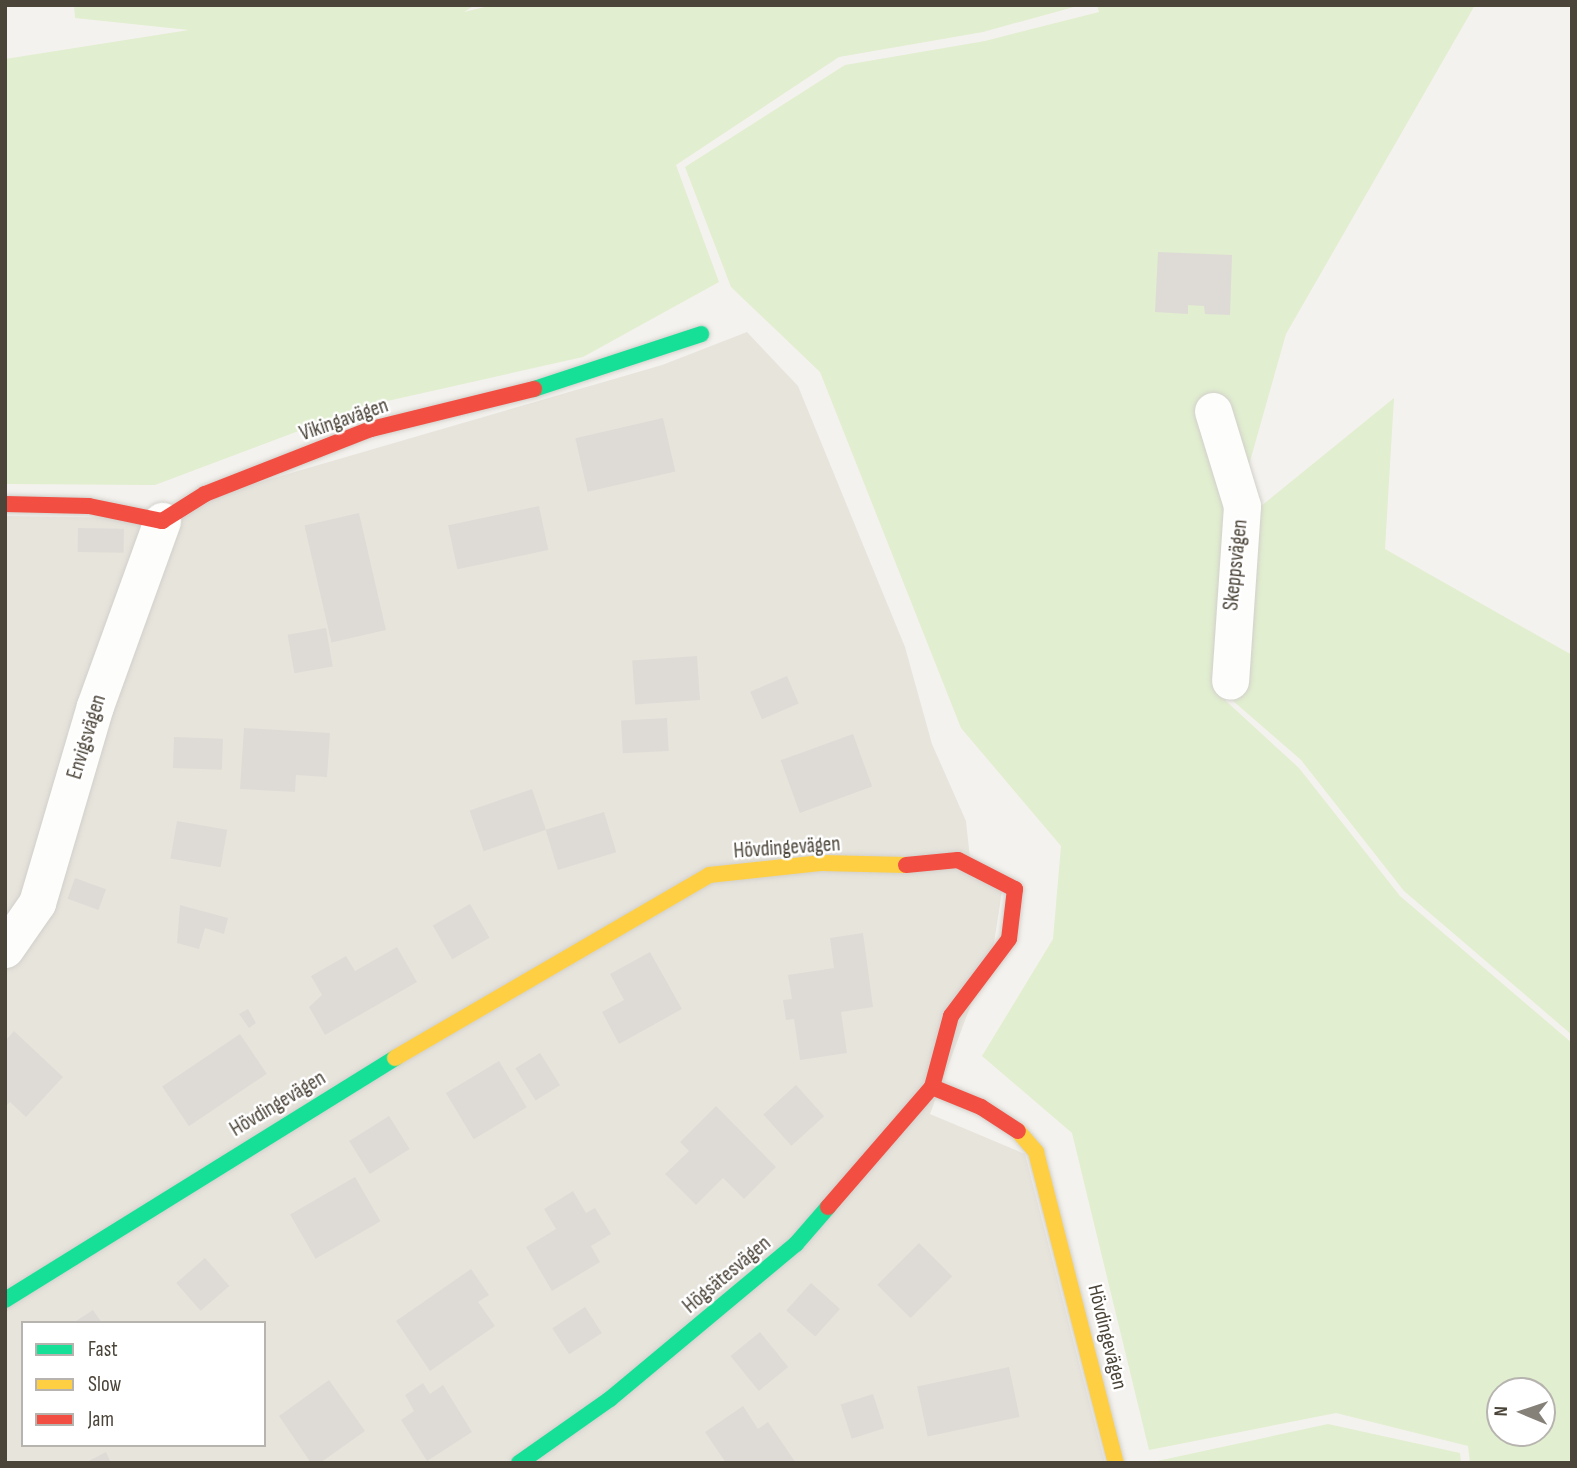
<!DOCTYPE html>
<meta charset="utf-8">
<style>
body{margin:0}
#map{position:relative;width:1577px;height:1468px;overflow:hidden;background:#f4f2ee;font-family:"Sofia Sans Condensed",sans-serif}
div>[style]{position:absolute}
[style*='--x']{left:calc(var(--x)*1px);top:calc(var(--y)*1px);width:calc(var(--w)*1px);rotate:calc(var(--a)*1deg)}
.residential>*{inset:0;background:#e7e4dc}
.green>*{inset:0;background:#e1eecf}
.building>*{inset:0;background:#dedbd6;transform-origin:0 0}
.roads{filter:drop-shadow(0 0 2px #d2d0cb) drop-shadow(0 0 2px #d2d0cb)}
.street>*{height:37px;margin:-18.5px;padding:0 18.5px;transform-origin:18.5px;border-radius:18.5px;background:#fdfdfc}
.fast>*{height:16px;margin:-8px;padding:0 8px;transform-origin:8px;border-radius:8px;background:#16e098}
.slow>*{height:16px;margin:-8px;padding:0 8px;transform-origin:8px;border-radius:8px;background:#ffcf43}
.jam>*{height:16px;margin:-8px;padding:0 8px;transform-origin:8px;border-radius:8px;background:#f24e42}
span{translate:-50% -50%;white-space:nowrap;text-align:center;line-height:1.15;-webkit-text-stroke:5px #fff;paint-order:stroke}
.street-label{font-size:21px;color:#4b4439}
.frame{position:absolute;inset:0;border:7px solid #4b4439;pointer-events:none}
.legend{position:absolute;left:21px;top:1321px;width:245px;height:126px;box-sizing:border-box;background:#fff;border:2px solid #b7b4b0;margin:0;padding:9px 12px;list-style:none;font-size:21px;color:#4b4439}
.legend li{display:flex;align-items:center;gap:14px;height:35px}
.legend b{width:35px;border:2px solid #b7b4b0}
.north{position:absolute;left:1486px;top:1377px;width:70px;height:70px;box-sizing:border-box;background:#fff;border:2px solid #b7b4b0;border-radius:50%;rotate:272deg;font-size:19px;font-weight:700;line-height:28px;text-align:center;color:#4b4439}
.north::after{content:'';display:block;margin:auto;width:24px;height:32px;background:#868178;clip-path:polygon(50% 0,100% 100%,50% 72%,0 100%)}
</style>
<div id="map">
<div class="residential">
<div style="clip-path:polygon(evenodd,747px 332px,798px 386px,905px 647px,932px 744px,966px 821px,972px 877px,1002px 891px,994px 943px,930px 1114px,1025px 1154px,1105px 1463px,5px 1463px,5px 516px,136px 518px,662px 365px,747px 332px,23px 1323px,264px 1323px,264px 1445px,23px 1445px,23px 1323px)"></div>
</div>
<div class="green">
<div style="clip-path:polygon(74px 5px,475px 5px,464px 12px,493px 5px,1081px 5px,983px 32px,839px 57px,676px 165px,719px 282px,583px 357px,365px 406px,155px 485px,5px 484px,5px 59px,189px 30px,75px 18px)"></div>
<div style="clip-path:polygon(evenodd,1097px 5px,1475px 5px,1286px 334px,1234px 518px,1217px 636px,1226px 701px,1299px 768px,1400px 896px,1572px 1043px,1572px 1463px,1470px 1463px,1468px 1446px,1336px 1413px,1149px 1450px,1072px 1133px,982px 1056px,1053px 939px,1061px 846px,961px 728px,820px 372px,731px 287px,685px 167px,845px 65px,985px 41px,1099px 12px,1097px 5px,1500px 1391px,1542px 1391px,1542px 1433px,1500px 1433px,1500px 1391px)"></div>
<div style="clip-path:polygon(1394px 398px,1385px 549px,1572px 655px,1572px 1035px,1404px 891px,1301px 760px,1232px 700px,1235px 632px,1255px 511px)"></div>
<div style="clip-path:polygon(1328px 1424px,1460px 1453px,1461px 1463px,1148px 1463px)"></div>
</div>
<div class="building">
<div style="clip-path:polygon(1158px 252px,1232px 255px,1230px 315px,1205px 314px,1204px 306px,1188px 305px,1188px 314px,1155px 312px)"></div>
<div style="left:663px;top:418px;width:55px;height:90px;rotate:77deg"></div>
<div style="left:539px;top:506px;width:45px;height:93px;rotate:78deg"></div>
<div style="left:359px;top:513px;width:120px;height:56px;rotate:77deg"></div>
<div style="left:78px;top:528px;width:46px;height:24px;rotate:1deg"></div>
<div style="left:326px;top:628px;width:39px;height:39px;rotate:80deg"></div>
<div style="left:697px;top:656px;width:44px;height:65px;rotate:86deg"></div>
<div style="left:787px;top:676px;width:30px;height:40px;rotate:67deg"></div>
<div style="left:667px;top:718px;width:33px;height:46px;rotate:87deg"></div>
<div style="clip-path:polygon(244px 728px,330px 733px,327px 777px,296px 775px,295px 792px,240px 789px)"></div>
<div style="left:853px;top:734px;width:56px;height:77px;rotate:70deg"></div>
<div style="left:174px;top:737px;width:49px;height:31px;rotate:2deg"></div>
<div style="left:532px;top:789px;width:43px;height:66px;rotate:71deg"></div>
<div style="left:604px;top:812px;width:42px;height:61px;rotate:73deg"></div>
<div style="left:177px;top:821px;width:51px;height:38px;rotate:10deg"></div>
<div style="left:75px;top:878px;width:33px;height:22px;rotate:20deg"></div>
<div style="left:470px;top:904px;width:39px;height:43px;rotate:60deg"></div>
<div style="clip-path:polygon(180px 905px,228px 918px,224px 934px,205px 928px,199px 949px,177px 943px)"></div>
<div style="clip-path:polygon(863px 933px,873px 1007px,841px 1012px,847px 1053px,800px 1060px,794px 1019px,786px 1020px,783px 1000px,792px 999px,788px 975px,834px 968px,830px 938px)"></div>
<div style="clip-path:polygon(397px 947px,417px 982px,325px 1035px,309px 1007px,322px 995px,311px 976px,346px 956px,355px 971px)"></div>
<div style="clip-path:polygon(650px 952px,682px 1009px,619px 1044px,602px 1012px,624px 1000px,610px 974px)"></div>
<div style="clip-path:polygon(248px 1009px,256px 1023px,249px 1028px,239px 1014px)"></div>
<div style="clip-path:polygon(14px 1031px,63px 1077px,26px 1117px,10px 1102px,5px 1107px,5px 1041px)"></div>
<div style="left:240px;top:1034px;width:48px;height:94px;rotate:56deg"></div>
<div style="left:540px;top:1053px;width:38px;height:29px;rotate:58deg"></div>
<div style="left:499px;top:1061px;width:54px;height:62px;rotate:59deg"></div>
<div style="left:796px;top:1085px;width:42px;height:44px;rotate:48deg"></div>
<div style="clip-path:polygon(716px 1106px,776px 1167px,744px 1199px,723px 1178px,696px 1205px,665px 1174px,689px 1151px,680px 1142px)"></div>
<div style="left:389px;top:1116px;width:39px;height:47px;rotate:58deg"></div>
<div style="left:355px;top:1177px;width:51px;height:75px;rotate:60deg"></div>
<div style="clip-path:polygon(573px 1191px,586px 1213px,595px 1208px,611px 1234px,591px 1246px,600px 1262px,552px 1291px,526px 1247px,556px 1229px,544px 1209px)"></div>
<div style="left:919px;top:1243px;width:47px;height:59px;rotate:45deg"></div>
<div style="left:205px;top:1258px;width:37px;height:38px;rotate:49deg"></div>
<div style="clip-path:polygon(471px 1269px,489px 1295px,478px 1302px,495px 1326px,430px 1371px,396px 1321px)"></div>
<div style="left:811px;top:1283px;width:39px;height:37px;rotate:42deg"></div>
<div style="left:585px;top:1307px;width:31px;height:39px;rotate:57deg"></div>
<div style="clip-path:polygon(93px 1310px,102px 1323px,73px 1323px)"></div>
<div style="left:760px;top:1332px;width:45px;height:38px;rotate:51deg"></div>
<div style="left:1009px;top:1367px;width:51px;height:94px;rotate:78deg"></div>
<div style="clip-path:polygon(329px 1380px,365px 1431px,320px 1463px,311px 1463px,279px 1416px)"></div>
<div style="clip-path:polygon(423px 1383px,430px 1394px,443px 1385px,472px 1432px,427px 1461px,401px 1420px,414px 1411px,405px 1395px)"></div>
<div style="left:873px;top:1394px;width:36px;height:34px;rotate:72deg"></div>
<div style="clip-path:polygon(743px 1406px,758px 1429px,768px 1422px,796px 1463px,726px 1463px,705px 1432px)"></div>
<div style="clip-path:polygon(106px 1452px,111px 1463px,85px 1463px)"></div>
</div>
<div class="roads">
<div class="street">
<div style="--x:1213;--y:411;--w:99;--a:73"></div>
<div style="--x:1242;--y:506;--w:175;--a:93.9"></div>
<div style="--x:5;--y:949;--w:56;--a:-55.2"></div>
<div style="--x:37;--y:903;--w:205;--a:-73.6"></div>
<div style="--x:95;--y:706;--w:197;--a:-70.1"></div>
</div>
<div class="fast">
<div style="--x:534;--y:389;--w:176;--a:-18.2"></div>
<div style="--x:5;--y:1300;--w:459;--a:-31.8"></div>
<div style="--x:519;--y:1463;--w:111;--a:-35.1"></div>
<div style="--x:610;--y:1399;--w:242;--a:-39.8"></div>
<div style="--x:796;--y:1244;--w:49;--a:-49.1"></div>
</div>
<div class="slow">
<div style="--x:395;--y:1058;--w:363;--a:-30.2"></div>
<div style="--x:709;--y:875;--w:114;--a:-6.1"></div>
<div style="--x:822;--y:863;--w:84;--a:1.4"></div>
<div style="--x:1018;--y:1131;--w:28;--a:49"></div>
<div style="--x:1036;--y:1152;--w:321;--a:75.6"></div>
</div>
<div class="jam">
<div style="--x:5;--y:504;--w:84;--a:1.4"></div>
<div style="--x:89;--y:506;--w:75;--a:11.6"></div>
<div style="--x:162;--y:521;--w:51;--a:-32.1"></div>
<div style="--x:205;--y:494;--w:178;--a:-21.4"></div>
<div style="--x:371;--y:429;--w:168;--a:-13.8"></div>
<div style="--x:906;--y:865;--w:52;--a:-5.5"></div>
<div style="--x:958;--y:860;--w:64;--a:27"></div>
<div style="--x:1015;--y:889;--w:50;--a:96.8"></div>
<div style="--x:1009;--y:939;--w:96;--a:127"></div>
<div style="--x:951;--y:1016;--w:73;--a:105"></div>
<div style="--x:932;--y:1087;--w:53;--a:22.2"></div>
<div style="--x:981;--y:1107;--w:44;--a:33"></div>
<div style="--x:828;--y:1207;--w:159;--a:-49.1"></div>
</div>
</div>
<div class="street-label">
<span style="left:344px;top:420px;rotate:-19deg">Vikingavägen</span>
<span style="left:1236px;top:565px;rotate:-84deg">Skeppsvägen</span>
<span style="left:87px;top:737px;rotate:-73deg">Envigsvägen</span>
<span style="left:787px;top:848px;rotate:-4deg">Hövdingevägen</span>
<span style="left:278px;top:1104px;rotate:-31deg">Hövdingevägen</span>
<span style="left:727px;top:1275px;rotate:-40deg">Högsätesvägen</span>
<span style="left:1107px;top:1337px;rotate:76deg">Hövdingevägen</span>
</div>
<div class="frame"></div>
<ul class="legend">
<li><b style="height:9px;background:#16e098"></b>Fast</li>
<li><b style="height:9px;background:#ffcf43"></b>Slow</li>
<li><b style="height:9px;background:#f24e42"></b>Jam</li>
</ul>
<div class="north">N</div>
</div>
